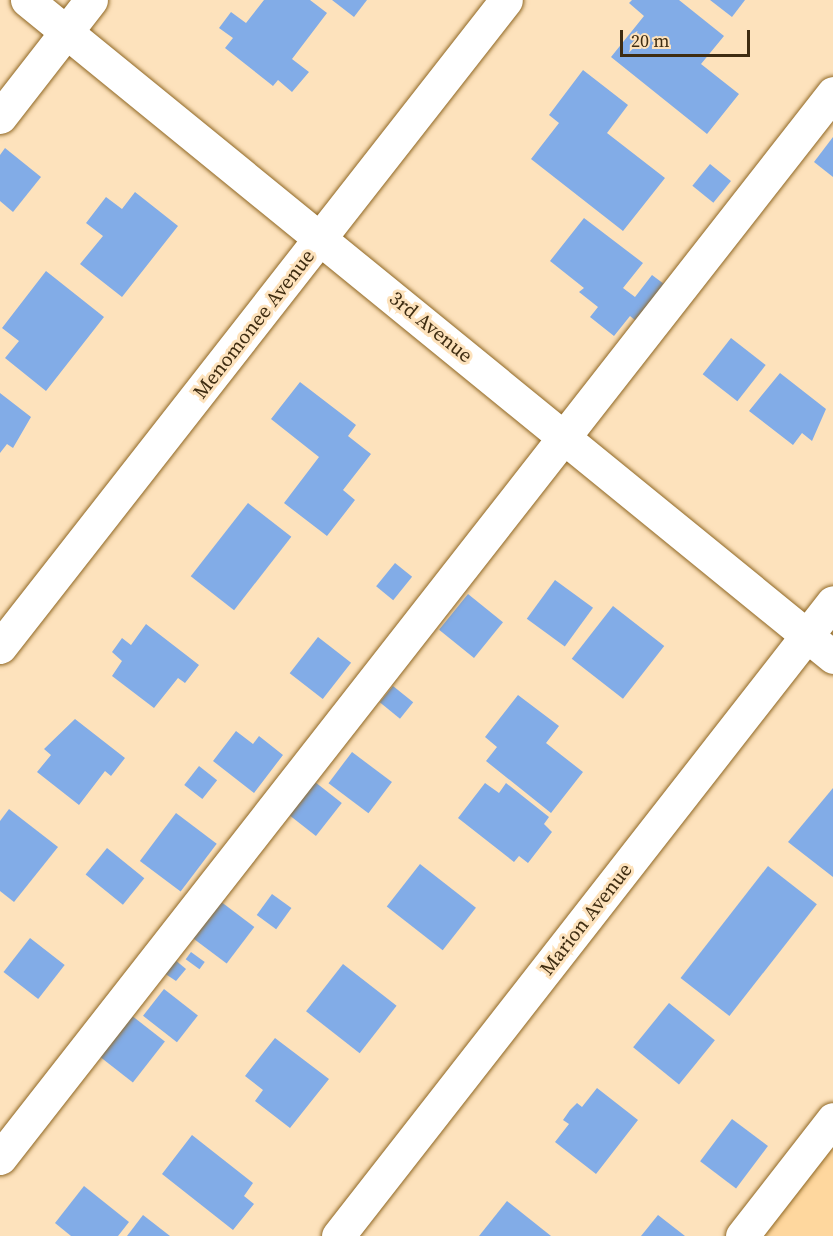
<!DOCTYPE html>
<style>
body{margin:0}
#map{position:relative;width:833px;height:1236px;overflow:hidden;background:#fde2bc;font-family:"Source Serif 4",serif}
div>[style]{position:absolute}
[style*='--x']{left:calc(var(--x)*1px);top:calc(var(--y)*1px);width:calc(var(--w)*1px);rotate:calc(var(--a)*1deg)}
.built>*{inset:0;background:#fed79e}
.building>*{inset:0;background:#82ace7;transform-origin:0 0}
.roads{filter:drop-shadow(0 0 2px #8f6724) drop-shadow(0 0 2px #8f6724)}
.minor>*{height:33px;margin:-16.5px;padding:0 16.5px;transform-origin:16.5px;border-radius:16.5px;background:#fff}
span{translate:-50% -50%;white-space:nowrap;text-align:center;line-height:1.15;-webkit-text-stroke:6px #fde2bc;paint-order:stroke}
.street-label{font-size:20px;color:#3e2c11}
.scale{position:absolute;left:620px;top:30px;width:130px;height:27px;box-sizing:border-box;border:3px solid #3e2c11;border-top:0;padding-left:8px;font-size:18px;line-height:21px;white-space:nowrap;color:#3e2c11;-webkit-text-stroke:4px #fde2bc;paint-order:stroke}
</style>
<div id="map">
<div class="built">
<div style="clip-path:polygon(833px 1147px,833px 1236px,764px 1236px)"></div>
</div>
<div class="building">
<div style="clip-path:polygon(264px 0,310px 0,327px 13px,292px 59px,309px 72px,292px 92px,278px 80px,273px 86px,225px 48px,233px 38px,219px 28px,231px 12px,246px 23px)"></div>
<div style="clip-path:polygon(332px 0,367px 0,354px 17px)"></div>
<div style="clip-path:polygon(632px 0,679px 0,724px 36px,701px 64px,739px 94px,707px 134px,611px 57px,644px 16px,629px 3px)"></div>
<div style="clip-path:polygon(710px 0,745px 0,732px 17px)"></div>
<div style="clip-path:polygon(583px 70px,628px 105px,607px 133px,665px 178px,623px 231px,531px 159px,559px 123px,549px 115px)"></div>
<div style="clip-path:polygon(833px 137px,833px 177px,814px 162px)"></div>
<div style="clip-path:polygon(5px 148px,41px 177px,13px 212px,0 201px,0 155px)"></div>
<div style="left:710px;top:164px;width:27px;height:28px;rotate:39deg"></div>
<div style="clip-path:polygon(135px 192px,178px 226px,122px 297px,80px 264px,103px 236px,86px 223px,106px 197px,122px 209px)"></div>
<div style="clip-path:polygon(584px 218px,643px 263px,623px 288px,635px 297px,652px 275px,664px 284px,636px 321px,630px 316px,614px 336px,590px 317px,598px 307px,579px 292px,584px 288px,550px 261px)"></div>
<div style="clip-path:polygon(46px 271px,104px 317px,46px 391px,5px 358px,19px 341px,2px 328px)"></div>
<div style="left:731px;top:338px;width:44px;height:46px;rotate:38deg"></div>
<div style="clip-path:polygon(780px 373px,826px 409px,812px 441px,802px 433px,793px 445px,749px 411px)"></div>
<div style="clip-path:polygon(300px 382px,356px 425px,348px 436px,371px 454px,343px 490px,355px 500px,327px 536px,284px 503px,319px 457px,271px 419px)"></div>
<div style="clip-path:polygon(0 393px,31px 417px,13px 448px,7px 444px,0 453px)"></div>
<div style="left:248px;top:503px;width:55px;height:93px;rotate:38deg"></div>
<div style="left:395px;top:563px;width:22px;height:30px;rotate:39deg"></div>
<div style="left:555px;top:580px;width:47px;height:48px;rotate:36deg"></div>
<div style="left:468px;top:594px;width:45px;height:46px;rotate:39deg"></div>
<div style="left:613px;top:606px;width:65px;height:67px;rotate:38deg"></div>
<div style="clip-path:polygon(146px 624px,199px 665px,185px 683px,178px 678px,154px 708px,112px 676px,122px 661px,112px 652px,122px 638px,131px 645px)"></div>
<div style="left:318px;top:637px;width:42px;height:46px;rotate:38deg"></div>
<div style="left:393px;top:686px;width:26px;height:21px;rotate:39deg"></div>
<div style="clip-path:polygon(518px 695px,559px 726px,546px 743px,583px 772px,551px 813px,486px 761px,497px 747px,485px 737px)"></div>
<div style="clip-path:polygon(75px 719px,125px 758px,111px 776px,105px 771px,79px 805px,37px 772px,51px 755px,44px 749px)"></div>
<div style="clip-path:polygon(236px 731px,253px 744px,259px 736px,283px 755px,254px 793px,213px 761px)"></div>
<div style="left:352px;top:752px;width:50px;height:39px;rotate:37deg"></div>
<div style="left:199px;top:766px;width:23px;height:24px;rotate:38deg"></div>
<div style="left:315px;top:782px;width:34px;height:42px;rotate:38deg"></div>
<div style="clip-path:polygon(485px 783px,499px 793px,506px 783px,549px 817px,544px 824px,552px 832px,528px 863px,519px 856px,514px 862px,458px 818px)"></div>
<div style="clip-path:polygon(833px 788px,833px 877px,788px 842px)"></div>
<div style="clip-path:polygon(9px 809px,58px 847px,14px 902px,0 891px,0 821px)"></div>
<div style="left:176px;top:813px;width:51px;height:60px;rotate:37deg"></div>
<div style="left:107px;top:848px;width:48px;height:34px;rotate:39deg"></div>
<div style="left:420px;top:864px;width:71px;height:54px;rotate:38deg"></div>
<div style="left:768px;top:866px;width:62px;height:142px;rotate:38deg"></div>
<div style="left:272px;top:894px;width:24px;height:26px;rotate:36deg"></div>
<div style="left:220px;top:901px;width:43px;height:46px;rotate:37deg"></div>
<div style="left:30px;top:938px;width:44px;height:43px;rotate:38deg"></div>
<div style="left:191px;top:952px;width:17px;height:9px;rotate:36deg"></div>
<div style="clip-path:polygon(174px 959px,186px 969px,176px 981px,164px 973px)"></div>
<div style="left:343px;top:964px;width:68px;height:60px;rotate:38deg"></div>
<div style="left:164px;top:989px;width:43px;height:34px;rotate:38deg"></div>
<div style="left:669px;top:1003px;width:59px;height:57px;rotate:39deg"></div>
<div style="left:131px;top:1015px;width:43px;height:52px;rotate:38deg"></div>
<div style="clip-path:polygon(275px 1038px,329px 1079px,290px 1128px,255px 1101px,263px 1090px,245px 1076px)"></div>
<div style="clip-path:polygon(597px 1088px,638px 1120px,596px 1174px,555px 1142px,569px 1124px,563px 1120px,570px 1110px,577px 1103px,582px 1107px)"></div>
<div style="left:732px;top:1119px;width:45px;height:53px;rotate:37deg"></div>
<div style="clip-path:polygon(192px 1135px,253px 1183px,244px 1196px,254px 1204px,233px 1230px,162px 1174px)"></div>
<div style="clip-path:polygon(84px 1186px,129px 1222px,118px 1236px,71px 1236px,55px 1223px)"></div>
<div style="clip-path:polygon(507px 1201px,551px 1236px,479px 1236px)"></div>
<div style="clip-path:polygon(143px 1215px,170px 1236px,127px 1236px)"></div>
<div style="clip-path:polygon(658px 1215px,685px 1236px,641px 1236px)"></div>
</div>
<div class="roads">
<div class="minor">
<div style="--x:27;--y:0;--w:1040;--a:39.18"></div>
<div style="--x:0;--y:117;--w:148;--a:-52.1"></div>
<div style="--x:0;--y:647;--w:821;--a:-51.97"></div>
<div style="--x:0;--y:1158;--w:1352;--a:-51.97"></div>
<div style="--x:338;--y:1236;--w:804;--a:-52.02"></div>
<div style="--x:742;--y:1236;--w:148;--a:-52.1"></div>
</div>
</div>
<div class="street-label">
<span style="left:254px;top:324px;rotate:-52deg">Menomonee Avenue</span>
<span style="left:431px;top:327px;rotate:39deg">3rd Avenue</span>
<span style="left:586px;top:919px;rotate:-52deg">Marion Avenue</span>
</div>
<div class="scale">20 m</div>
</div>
